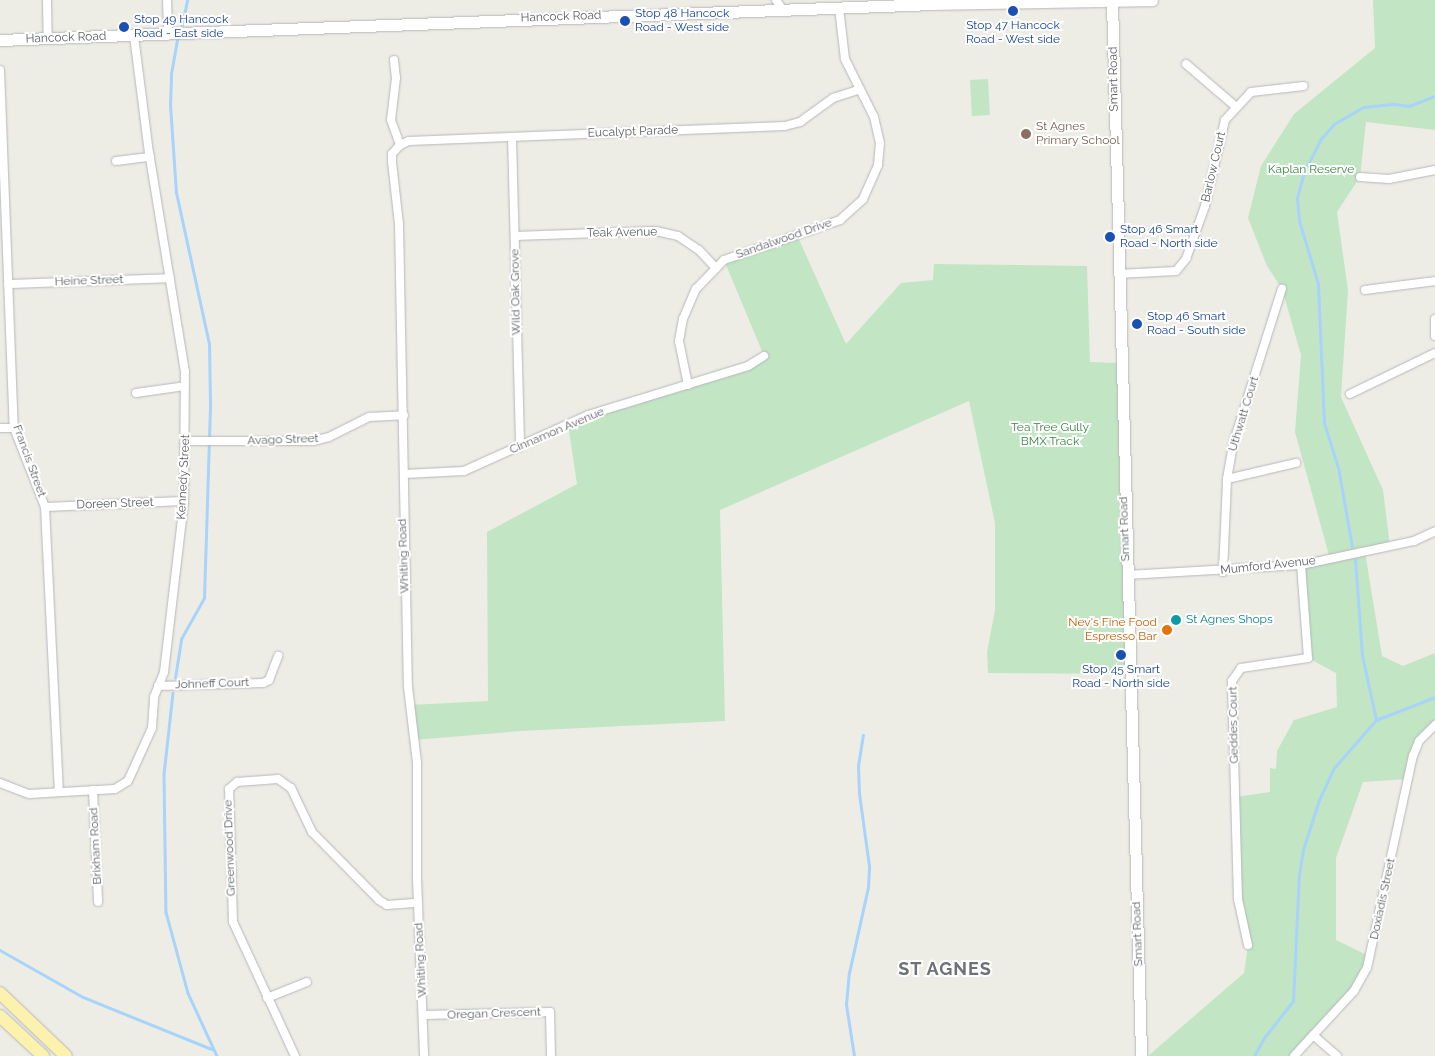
<!DOCTYPE html>
<style>
body{margin:0}
#map{position:relative;width:1435px;height:1056px;overflow:hidden;background:#eeede5;font-family:Raleway,sans-serif}
div>[style]{position:absolute}
[style*='--x']{left:calc(var(--x)*1px);top:calc(var(--y)*1px);width:calc(var(--w)*1px);rotate:calc(var(--a)*1deg)}
.green>*{inset:0;background:#c2e5c4;transform-origin:0 0}
.stream>*{height:2.5px;margin:-1.25px;padding:0 1.25px;transform-origin:1.25px;border-radius:1.25px;background:#a8d3fb}
.roads{filter:drop-shadow(0 0 1px #b5b7bb) drop-shadow(0 0 1px #b5b7bb)}
.minor>*{height:8px;margin:-4px;padding:0 4px;transform-origin:4px;border-radius:4px;background:#fff}
.secondary>*{height:11px;margin:-5.5px;padding:0 5.5px;transform-origin:5.5px;border-radius:5.5px;background:#fff}
.primary>*{height:12px;margin:-6px;padding:0 6px;transform-origin:6px;border-radius:6px;background:#fbf3ad}
.dots>*{width:14px;height:14px;translate:-50% -50%;box-sizing:border-box;border:2px solid #fff;border-radius:50%}
span{translate:-50% -50%;white-space:nowrap;text-align:center;line-height:1.15;-webkit-text-stroke:4px #fff;paint-order:stroke}
.transit-label{font-size:12px;color:#164399}
.left{translate:0 -50%;text-align:left}
.street-label{font-size:12px;color:#5d6065}
.education-label{font-size:12px;color:#785e54}
.park-label{font-size:12px;color:#3a8641}
.culture-label{font-size:12px;color:#0d838f}
.food-label{font-size:12px;color:#c56008}
.right{translate:-100% -50%;text-align:right}
.district-label{font-size:18px;color:#6e7277;font-weight:700;letter-spacing:1px}
</style>
<div id="map">
<div class="green">
<div style="clip-path:polygon(1373px 0,1435px 0,1435px 130px,1366px 122px,1360px 177px,1337px 212px,1348px 290px,1341px 397px,1383px 490px,1390px 546px,1365px 552px,1382px 656px,1403px 666px,1435px 653px,1435px 725px,1422px 738px,1408px 779px,1363px 782px,1336px 858px,1336px 940px,1371px 957px,1361px 981px,1295px 1056px,1148px 1056px,1244px 973px,1248px 945px,1238px 899px,1235px 797px,1270px 792px,1270px 768px,1276px 769px,1277px 751px,1294px 720px,1337px 707px,1336px 673px,1308px 658px,1301px 565px,1330px 559px,1295px 432px,1301px 355px,1282px 289px,1267px 266px,1248px 218px,1261px 166px,1294px 114px,1375px 48px)"></div>
<div style="left:988px;top:79px;width:36px;height:18px;rotate:87deg"></div>
<div style="clip-path:polygon(797px 235px,846px 344px,901px 283px,933px 280px,934px 264px,1087px 266px,1090px 362px,1120px 363px,1130px 674px,988px 673px,987px 652px,995px 610px,995px 523px,969px 401px,720px 510px,725px 721px,521px 731px,414px 740px,410px 705px,488px 701px,487px 532px,577px 484px,568px 424px,764px 356px,724px 260px)"></div>
</div>
<div class="stream">
<div style="--x:181;--y:29;--w:30;--a:-78"></div>
<div style="--x:1352;--y:547;--w:80;--a:-100"></div>
<div style="--x:1338;--y:468;--w:47;--a:-107.3"></div>
<div style="--x:1324;--y:423;--w:139;--a:-92.5"></div>
<div style="--x:1318;--y:284;--w:66;--a:-106.8"></div>
<div style="--x:1299;--y:221;--w:23;--a:-95"></div>
<div style="--x:1297;--y:198;--w:27;--a:-75"></div>
<div style="--x:1304;--y:172;--w:36;--a:-63"></div>
<div style="--x:1320;--y:140;--w:21;--a:-49"></div>
<div style="--x:1334;--y:124;--w:34;--a:-30"></div>
<div style="--x:1364;--y:107;--w:31;--a:-6"></div>
<div style="--x:1395;--y:104;--w:14;--a:8"></div>
<div style="--x:1409;--y:106;--w:28;--a:-21"></div>
<div style="--x:175;--y:678;--w:39;--a:-81"></div>
<div style="--x:181;--y:639;--w:47;--a:-60.7"></div>
<div style="--x:204;--y:598;--w:193;--a:-88.2"></div>
<div style="--x:210;--y:405;--w:61;--a:-90.9"></div>
<div style="--x:209;--y:344;--w:155;--a:-102.3"></div>
<div style="--x:176;--y:193;--w:87;--a:-93.9"></div>
<div style="--x:170;--y:106;--w:32;--a:-88"></div>
<div style="--x:171;--y:74;--w:39;--a:-80"></div>
<div style="--x:173;--y:693;--w:81;--a:96.3"></div>
<div style="--x:164;--y:774;--w:138;--a:89.2"></div>
<div style="--x:166;--y:912;--w:84;--a:74.8"></div>
<div style="--x:188;--y:993;--w:69;--a:65.3"></div>
<div style="--x:1376;--y:720;--w:63;--a:-21.3"></div>
<div style="--x:0;--y:950;--w:95;--a:29.5"></div>
<div style="--x:83;--y:997;--w:139;--a:22"></div>
<div style="--x:854;--y:1056;--w:52;--a:-98.9"></div>
<div style="--x:846;--y:1005;--w:32;--a:-85"></div>
<div style="--x:849;--y:973;--w:88;--a:-77.5"></div>
<div style="--x:868;--y:887;--w:21;--a:-87"></div>
<div style="--x:869;--y:866;--w:73;--a:-97.9"></div>
<div style="--x:859;--y:794;--w:28;--a:-92"></div>
<div style="--x:858;--y:766;--w:31;--a:-81"></div>
<div style="--x:1254;--y:1056;--w:21;--a:-61"></div>
<div style="--x:1264;--y:1038;--w:47;--a:-51.9"></div>
<div style="--x:1293;--y:1001;--w:126;--a:-87.3"></div>
<div style="--x:1299;--y:875;--w:25;--a:-81"></div>
<div style="--x:1303;--y:850;--w:52;--a:-72.3"></div>
<div style="--x:1319;--y:800;--w:35;--a:-65"></div>
<div style="--x:1334;--y:768;--w:64;--a:-48.8"></div>
<div style="--x:1376;--y:720;--w:66;--a:-102.2"></div>
<div style="--x:1362;--y:655;--w:95;--a:-94.2"></div>
</div>
<div class="roads">
<div class="minor">
<div style="--x:47;--y:0;--w:39;--a:89"></div>
<div style="--x:167;--y:0;--w:34;--a:88"></div>
<div style="--x:776;--y:0;--w:12;--a:55"></div>
<div style="--x:394;--y:60;--w:18;--a:84"></div>
<div style="--x:396;--y:78;--w:42;--a:96.8"></div>
<div style="--x:391;--y:120;--w:27;--a:70"></div>
<div style="--x:400;--y:145;--w:12;--a:132"></div>
<div style="--x:392;--y:154;--w:8;--a:90"></div>
<div style="--x:392;--y:162;--w:62;--a:83.6"></div>
<div style="--x:399;--y:224;--w:463;--a:88.9"></div>
<div style="--x:408;--y:687;--w:77;--a:83.2"></div>
<div style="--x:417;--y:763;--w:116;--a:90"></div>
<div style="--x:417;--y:879;--w:177;--a:87.7"></div>
<div style="--x:1186;--y:64;--w:65;--a:40.6"></div>
<div style="--x:0;--y:70;--w:358;--a:87.8"></div>
<div style="--x:14;--y:428;--w:85;--a:68.6"></div>
<div style="--x:45;--y:507;--w:284;--a:87.2"></div>
<div style="--x:512;--y:137;--w:310;--a:88.5"></div>
<div style="--x:400;--y:145;--w:10;--a:-24"></div>
<div style="--x:409;--y:141;--w:376;--a:-2.3"></div>
<div style="--x:785;--y:126;--w:16;--a:-15"></div>
<div style="--x:800;--y:122;--w:41;--a:-36"></div>
<div style="--x:833;--y:98;--w:26;--a:-18"></div>
<div style="--x:116;--y:161;--w:34;--a:-7"></div>
<div style="--x:1360;--y:177;--w:29;--a:4"></div>
<div style="--x:1389;--y:179;--w:47;--a:-11.1"></div>
<div style="--x:515;--y:236;--w:141;--a:-2"></div>
<div style="--x:656;--y:231;--w:23;--a:13"></div>
<div style="--x:678;--y:236;--w:25;--a:34"></div>
<div style="--x:699;--y:250;--w:25;--a:47"></div>
<div style="--x:1118;--y:274;--w:58;--a:-3"></div>
<div style="--x:1176;--y:271;--w:16;--a:-50"></div>
<div style="--x:1186;--y:259;--w:56;--a:-70.3"></div>
<div style="--x:1205;--y:206;--w:88;--a:-76.9"></div>
<div style="--x:1225;--y:120;--w:38;--a:-47"></div>
<div style="--x:1251;--y:92;--w:53;--a:-6.5"></div>
<div style="--x:8;--y:284;--w:162;--a:-2.1"></div>
<div style="--x:1365;--y:290;--w:71;--a:-7.3"></div>
<div style="--x:1435;--y:319;--w:17;--a:90"></div>
<div style="--x:688;--y:385;--w:45;--a:-101.6"></div>
<div style="--x:679;--y:341;--w:22;--a:-80"></div>
<div style="--x:683;--y:319;--w:33;--a:-67"></div>
<div style="--x:696;--y:289;--w:40;--a:-46"></div>
<div style="--x:724;--y:260;--w:123;--a:-19"></div>
<div style="--x:840;--y:220;--w:31;--a:-42"></div>
<div style="--x:863;--y:199;--w:37;--a:-66"></div>
<div style="--x:878;--y:165;--w:22;--a:-85"></div>
<div style="--x:880;--y:143;--w:27;--a:-103"></div>
<div style="--x:874;--y:117;--w:65;--a:-116.6"></div>
<div style="--x:845;--y:59;--w:51;--a:-96.7"></div>
<div style="--x:136;--y:393;--w:49;--a:-8.1"></div>
<div style="--x:1350;--y:394;--w:94;--a:-25.8"></div>
<div style="--x:0;--y:428;--w:14;--a:0"></div>
<div style="--x:187;--y:441;--w:126;--a:0"></div>
<div style="--x:313;--y:441;--w:16;--a:-14"></div>
<div style="--x:329;--y:437;--w:45;--a:-26.6"></div>
<div style="--x:369;--y:417;--w:35;--a:-3"></div>
<div style="--x:404;--y:474;--w:60;--a:-2.9"></div>
<div style="--x:464;--y:471;--w:136;--a:-24.3"></div>
<div style="--x:588;--y:415;--w:167;--a:-17"></div>
<div style="--x:748;--y:366;--w:19;--a:-32"></div>
<div style="--x:1227;--y:479;--w:71;--a:-13.1"></div>
<div style="--x:45;--y:507;--w:139;--a:-2.5"></div>
<div style="--x:1223;--y:572;--w:93;--a:-87.5"></div>
<div style="--x:1227;--y:479;--w:36;--a:-80"></div>
<div style="--x:1233;--y:444;--w:163;--a:-72.5"></div>
<div style="--x:1127;--y:575;--w:174;--a:-3.3"></div>
<div style="--x:1301;--y:565;--w:116;--a:-12"></div>
<div style="--x:1414;--y:541;--w:23;--a:-25"></div>
<div style="--x:158;--y:686;--w:105;--a:-1.6"></div>
<div style="--x:263;--y:683;--w:7;--a:-27"></div>
<div style="--x:269;--y:680;--w:26;--a:-69"></div>
<div style="--x:0;--y:783;--w:31;--a:21"></div>
<div style="--x:29;--y:794;--w:86;--a:-3.3"></div>
<div style="--x:115;--y:789;--w:15;--a:-32"></div>
<div style="--x:128;--y:781;--w:58;--a:-65.6"></div>
<div style="--x:152;--y:728;--w:31;--a:-86"></div>
<div style="--x:154;--y:697;--w:27;--a:-68"></div>
<div style="--x:164;--y:672;--w:172;--a:-83.3"></div>
<div style="--x:184;--y:501;--w:129;--a:-89.6"></div>
<div style="--x:185;--y:372;--w:222;--a:-99.3"></div>
<div style="--x:149;--y:153;--w:118;--a:-97.3"></div>
<div style="--x:93;--y:790;--w:112;--a:87.4"></div>
<div style="--x:1248;--y:945;--w:47;--a:-102.3"></div>
<div style="--x:1238;--y:899;--w:218;--a:-91.6"></div>
<div style="--x:1232;--y:681;--w:16;--a:-55"></div>
<div style="--x:1241;--y:668;--w:68;--a:-8.5"></div>
<div style="--x:1308;--y:658;--w:93;--a:-94.3"></div>
<div style="--x:267;--y:998;--w:43;--a:-21.8"></div>
<div style="--x:424;--y:1015;--w:126;--a:-1.4"></div>
<div style="--x:550;--y:1012;--w:44;--a:88.7"></div>
<div style="--x:1313;--y:1035;--w:32;--a:41"></div>
<div style="--x:295;--y:1056;--w:148;--a:-114.8"></div>
<div style="--x:233;--y:922;--w:133;--a:-91.7"></div>
<div style="--x:229;--y:789;--w:11;--a:-41"></div>
<div style="--x:237;--y:782;--w:41;--a:-4.2"></div>
<div style="--x:278;--y:779;--w:16;--a:35"></div>
<div style="--x:291;--y:788;--w:49;--a:64.5"></div>
<div style="--x:312;--y:832;--w:95;--a:45.4"></div>
<div style="--x:379;--y:900;--w:9;--a:32"></div>
<div style="--x:387;--y:905;--w:31;--a:-4"></div>
<div style="--x:1294;--y:1056;--w:88;--a:-47.3"></div>
<div style="--x:1354;--y:991;--w:26;--a:-61"></div>
<div style="--x:1367;--y:968;--w:217;--a:-77.8"></div>
<div style="--x:1413;--y:756;--w:16;--a:-68"></div>
<div style="--x:1419;--y:741;--w:23;--a:-45"></div>
</div>
<div class="secondary">
<div style="--x:1112;--y:2;--w:1054;--a:88.42"></div>
<div style="--x:0;--y:40;--w:934;--a:-2.21"></div>
<div style="--x:933;--y:4;--w:219;--a:-1"></div>
</div>
<div class="primary">
<div style="--x:0;--y:993;--w:91;--a:43.7"></div>
<div style="--x:0;--y:1016;--w:59;--a:42.9"></div>
</div>
</div>
<div class="dots">
<div style="left:1013px;top:11px;background:#1a4fb4"></div>
<div style="left:625px;top:21px;background:#1a4fb4"></div>
<div style="left:124px;top:27px;background:#1a4fb4"></div>
<div style="left:1026px;top:134px;background:#8d6e63"></div>
<div style="left:1110px;top:237px;background:#1a4fb4"></div>
<div style="left:1137px;top:324px;background:#1a4fb4"></div>
<div style="left:1176px;top:620px;background:#0f9aa8"></div>
<div style="left:1167px;top:630px;background:#e8710a"></div>
<div style="left:1121px;top:655px;background:#1a4fb4"></div>
</div>
<div class="transit-label">
<span class="left" style="left:635px;top:21px">Stop 48 Hancock<br>Road - West side</span>
<span class="left" style="left:134px;top:27px">Stop 49 Hancock<br>Road - East side</span>
<span style="left:1013px;top:33px">Stop 47 Hancock<br>Road - West side</span>
<span class="left" style="left:1120px;top:237px">Stop 46 Smart<br>Road - North side</span>
<span class="left" style="left:1147px;top:324px">Stop 46 Smart<br>Road - South side</span>
<span style="left:1121px;top:677px">Stop 45 Smart<br>Road - North side</span>
</div>
<div class="street-label">
<span style="left:561px;top:17px;rotate:-2deg">Hancock Road</span>
<span style="left:66px;top:38px;rotate:-2deg">Hancock Road</span>
<span style="left:1114px;top:79px;rotate:-91deg">Smart Road</span>
<span style="left:633px;top:132px;rotate:-2deg">Eucalypt Parade</span>
<span style="left:1214px;top:167px;rotate:-77deg">Barlow Court</span>
<span style="left:622px;top:233px;rotate:-1deg">Teak Avenue</span>
<span style="left:784px;top:239px;rotate:-19deg">Sandalwood Drive</span>
<span style="left:89px;top:281px;rotate:-2deg">Heine Street</span>
<span style="left:516px;top:292px;rotate:-91deg">Wild Oak Grove</span>
<span style="left:1244px;top:414px;rotate:-73deg">Uthwatt Court</span>
<span style="left:557px;top:431px;rotate:-23deg">Cinnamon Avenue</span>
<span style="left:283px;top:440px;rotate:-2deg">Avago Street</span>
<span style="left:29px;top:461px;rotate:70deg">Francis Street</span>
<span style="left:184px;top:477px;rotate:-87deg">Kennedy Street</span>
<span style="left:115px;top:504px;rotate:-2deg">Doreen Street</span>
<span style="left:1125px;top:529px;rotate:-92deg">Smart Road</span>
<span style="left:404px;top:556px;rotate:-92deg">Whiting Road</span>
<span style="left:1268px;top:566px;rotate:-6deg">Mumford Avenue</span>
<span style="left:212px;top:684px;rotate:-2deg">Johneff Court</span>
<span style="left:1234px;top:725px;rotate:-91deg">Geddes Court</span>
<span style="left:96px;top:846px;rotate:-93deg">Brixham Road</span>
<span style="left:230px;top:848px;rotate:-92deg">Greenwood Drive</span>
<span style="left:1383px;top:899px;rotate:-78deg">Doxiadis Street</span>
<span style="left:1138px;top:934px;rotate:-92deg">Smart Road</span>
<span style="left:421px;top:960px;rotate:-93deg">Whiting Road</span>
<span style="left:494px;top:1014px;rotate:-2deg">Oregan Crescent</span>
</div>
<div class="education-label">
<span class="left" style="left:1036px;top:134px">St Agnes<br>Primary School</span>
</div>
<div class="park-label">
<span style="left:1311px;top:170px">Kaplan Reserve</span>
<span style="left:1050px;top:435px">Tea Tree Gully<br>BMX Track</span>
</div>
<div class="culture-label">
<span class="left" style="left:1186px;top:620px">St Agnes Shops</span>
</div>
<div class="food-label">
<span class="right" style="left:1157px;top:630px">Nev's Fine Food<br>Espresso Bar</span>
</div>
<div class="district-label">
<span style="left:945px;top:969px">ST AGNES</span>
</div>
</div>
